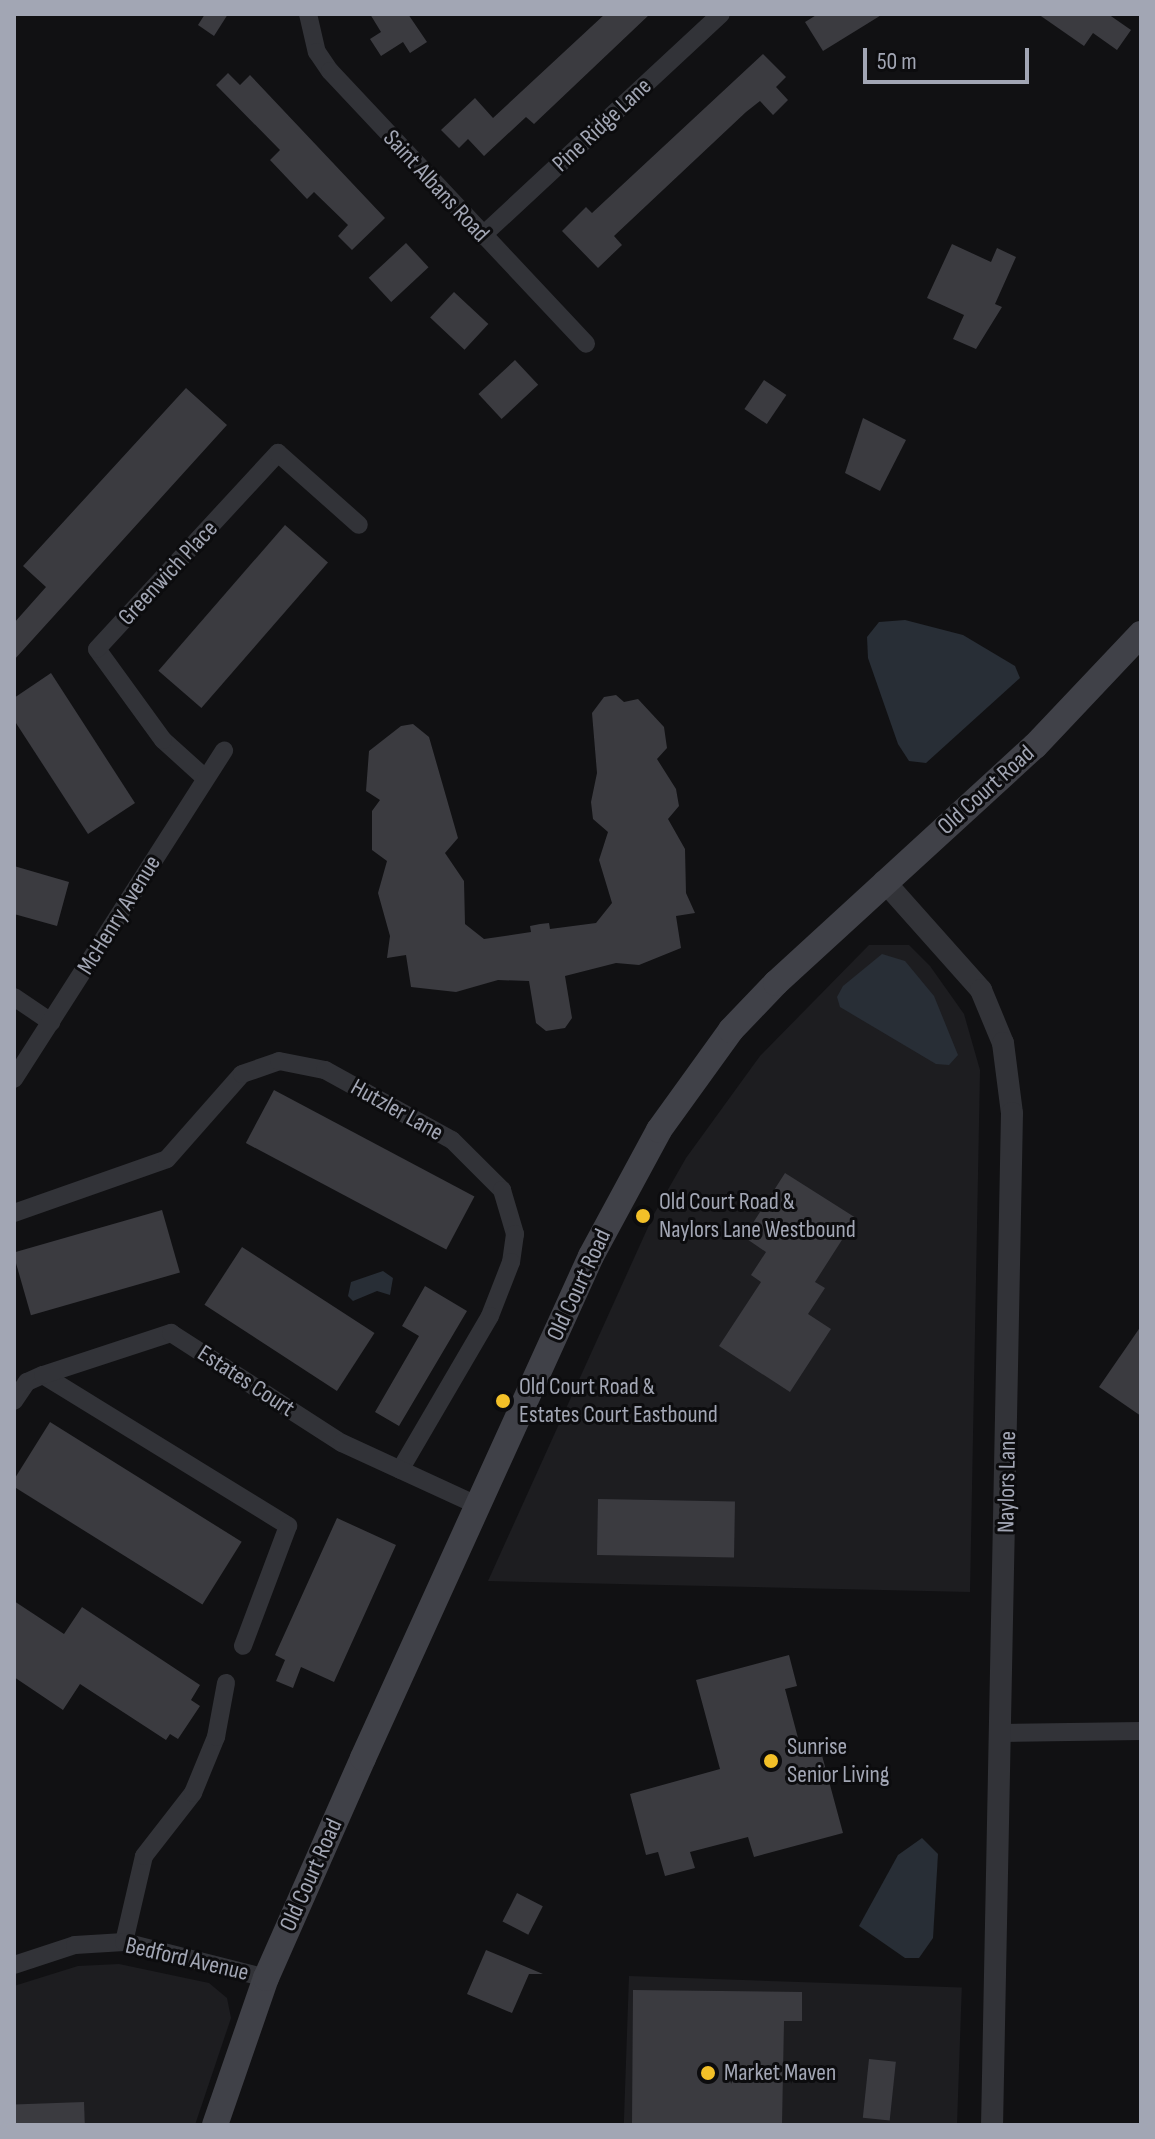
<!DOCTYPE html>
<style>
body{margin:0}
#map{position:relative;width:1155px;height:2139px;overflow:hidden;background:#111113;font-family:"Sofia Sans Condensed",sans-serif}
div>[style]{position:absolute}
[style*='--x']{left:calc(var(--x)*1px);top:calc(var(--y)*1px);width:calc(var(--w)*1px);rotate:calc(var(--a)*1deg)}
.built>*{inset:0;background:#1d1d20;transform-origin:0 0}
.water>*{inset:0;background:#282e36}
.building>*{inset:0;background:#3b3b40;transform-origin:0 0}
.minor>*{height:18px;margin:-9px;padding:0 9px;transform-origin:9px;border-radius:9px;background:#323338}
.tertiary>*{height:22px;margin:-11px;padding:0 11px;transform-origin:11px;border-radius:11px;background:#323338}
.secondary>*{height:26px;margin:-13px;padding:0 13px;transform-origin:13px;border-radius:13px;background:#404148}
.dots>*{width:22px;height:22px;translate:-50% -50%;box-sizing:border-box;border:4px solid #0c0c0e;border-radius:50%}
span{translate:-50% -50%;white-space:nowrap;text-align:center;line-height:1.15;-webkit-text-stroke:6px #0c0c0e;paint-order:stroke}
.street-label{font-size:24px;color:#a2a6b4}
.poi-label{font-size:24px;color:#a2a6b4}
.left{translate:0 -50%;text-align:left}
.frame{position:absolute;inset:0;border:16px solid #a2a6b4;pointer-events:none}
.scale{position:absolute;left:863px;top:48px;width:166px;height:36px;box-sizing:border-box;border:4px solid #a2a6b4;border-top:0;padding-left:10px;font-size:24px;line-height:28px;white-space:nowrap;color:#a2a6b4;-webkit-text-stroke:6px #0c0c0e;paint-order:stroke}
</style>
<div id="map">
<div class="built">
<div style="clip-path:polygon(869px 945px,909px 945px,930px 966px,964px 1014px,980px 1070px,970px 1592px,488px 1581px,654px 1214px,686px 1158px,760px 1056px)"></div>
<div style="clip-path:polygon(119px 1964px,209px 1983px,227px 1998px,231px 2018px,195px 2125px,14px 2125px,14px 1986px,78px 1966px)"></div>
<div style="left:629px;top:1976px;width:333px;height:149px;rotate:2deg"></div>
</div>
<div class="water">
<div style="clip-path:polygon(905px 620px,963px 635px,1015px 666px,1020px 678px,926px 763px,909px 761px,898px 744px,868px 658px,867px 637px,879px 622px)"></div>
<div style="clip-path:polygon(882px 954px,905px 961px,934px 996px,958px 1055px,949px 1065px,936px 1064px,840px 1007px,837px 997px,843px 986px)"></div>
<div style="clip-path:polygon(383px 1271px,393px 1278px,390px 1295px,377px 1291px,353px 1301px,348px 1296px,351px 1282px)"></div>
<div style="clip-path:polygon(922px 1838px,938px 1854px,933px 1938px,919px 1958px,905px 1958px,859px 1926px,898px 1855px)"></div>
</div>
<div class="building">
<div style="clip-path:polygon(205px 14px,228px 14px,214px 36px,198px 25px)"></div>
<div style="clip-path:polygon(370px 14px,408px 14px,427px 42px,410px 53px,403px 42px,381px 56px,370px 39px,381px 32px)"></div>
<div style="clip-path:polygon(605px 14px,650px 14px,534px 124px,526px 117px,484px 156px,468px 139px,459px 148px,441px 130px,475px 98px,493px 118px)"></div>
<div style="clip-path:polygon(818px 14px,883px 14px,823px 51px,805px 22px)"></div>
<div style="clip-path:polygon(1038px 14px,1108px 14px,1131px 30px,1117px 50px,1093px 33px,1084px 46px)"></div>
<div style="clip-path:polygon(763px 54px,786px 77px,776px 87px,788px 100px,773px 115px,760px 101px,746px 112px,614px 236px,622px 245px,598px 268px,562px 231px,586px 207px,592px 213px)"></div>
<div style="clip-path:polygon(228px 73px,240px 85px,250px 75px,385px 218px,352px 250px,338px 236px,348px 225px,314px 192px,307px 199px,270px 160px,280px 150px,216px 85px)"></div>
<div style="left:406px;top:243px;width:33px;height:51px;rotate:47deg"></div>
<div style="clip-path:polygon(952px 244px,991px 262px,997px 248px,1016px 257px,995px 304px,1002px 307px,976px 349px,953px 339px,964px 315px,927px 298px)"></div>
<div style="left:454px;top:292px;width:47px;height:35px;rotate:43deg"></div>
<div style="left:515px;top:360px;width:34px;height:50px;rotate:47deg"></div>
<div style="left:764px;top:380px;width:27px;height:35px;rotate:34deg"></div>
<div style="clip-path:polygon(186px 388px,227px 425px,14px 660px,14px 623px,46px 587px,23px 566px)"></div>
<div style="clip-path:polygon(863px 418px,906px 440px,880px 491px,845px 473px)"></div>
<div style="left:285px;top:525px;width:57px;height:193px;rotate:41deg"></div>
<div style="clip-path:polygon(51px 673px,135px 803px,88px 834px,14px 720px,14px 698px)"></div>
<div style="clip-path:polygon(616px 695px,624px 702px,638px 699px,664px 727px,667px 748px,657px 759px,676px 789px,679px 806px,668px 819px,685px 849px,686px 893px,695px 913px,676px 916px,681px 948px,639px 965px,616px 963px,565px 976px,572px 1018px,565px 1028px,546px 1031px,536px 1023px,529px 981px,498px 980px,456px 992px,411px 987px,406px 955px,387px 958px,390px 936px,378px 893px,387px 861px,372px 850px,372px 811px,380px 800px,366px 791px,369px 751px,401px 726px,413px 724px,429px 737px,458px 838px,445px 853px,464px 881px,465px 924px,484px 939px,531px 932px,530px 926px,540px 924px,549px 923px,550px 929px,596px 923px,612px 903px,599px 860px,608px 832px,593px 819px,591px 802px,597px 773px,592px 713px,604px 697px)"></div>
<div style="clip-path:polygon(14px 866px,69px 882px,57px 926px,14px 914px)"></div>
<div style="left:274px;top:1090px;width:227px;height:60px;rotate:28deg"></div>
<div style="clip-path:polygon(785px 1173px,856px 1218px,815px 1282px,825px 1288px,808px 1314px,831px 1329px,790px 1392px,719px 1346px,761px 1282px,751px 1275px,766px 1252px,744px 1237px)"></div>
<div style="left:162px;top:1210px;width:65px;height:155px;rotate:74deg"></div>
<div style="left:242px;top:1247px;width:158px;height:69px;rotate:33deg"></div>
<div style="clip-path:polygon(425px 1286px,467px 1311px,399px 1426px,375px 1412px,419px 1336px,402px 1326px)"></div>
<div style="clip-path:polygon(1141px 1326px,1141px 1416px,1099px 1387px)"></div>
<div style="left:50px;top:1422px;width:226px;height:74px;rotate:32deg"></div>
<div style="left:598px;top:1499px;width:137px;height:56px;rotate:1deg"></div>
<div style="clip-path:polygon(337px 1518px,396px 1545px,334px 1682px,301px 1667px,293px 1688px,276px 1681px,285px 1660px,275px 1655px)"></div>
<div style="clip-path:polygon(14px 1601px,64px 1634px,82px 1607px,200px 1685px,191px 1700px,200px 1706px,178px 1739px,170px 1734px,166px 1740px,80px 1684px,63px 1710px,14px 1677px)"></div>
<div style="clip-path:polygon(789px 1655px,797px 1686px,785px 1689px,802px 1753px,820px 1748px,843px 1833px,754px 1857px,748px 1837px,690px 1852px,695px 1868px,665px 1876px,658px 1852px,646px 1855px,630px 1794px,720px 1769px,696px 1680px)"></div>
<div style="left:517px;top:1893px;width:29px;height:32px;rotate:27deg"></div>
<div style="clip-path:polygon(486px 1950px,543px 1974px,529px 1974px,512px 2013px,467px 1994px)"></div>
<div style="clip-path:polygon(633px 1990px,802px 1992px,802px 2021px,784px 2021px,782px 2125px,632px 2125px)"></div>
<div style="left:869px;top:2059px;width:27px;height:59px;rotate:6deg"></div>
<div style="left:84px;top:2102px;width:23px;height:70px;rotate:88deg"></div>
</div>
<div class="minor">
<div style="--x:308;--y:14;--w:39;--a:77"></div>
<div style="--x:317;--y:52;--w:23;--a:56"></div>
<div style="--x:330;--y:71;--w:374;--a:46.8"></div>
<div style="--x:482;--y:236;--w:326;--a:-42.9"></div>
<div style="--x:204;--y:777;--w:55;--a:-137.9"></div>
<div style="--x:163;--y:740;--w:112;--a:-126"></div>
<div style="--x:97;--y:649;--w:267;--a:-47.3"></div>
<div style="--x:278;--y:453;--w:108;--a:41.6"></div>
<div style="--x:14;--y:997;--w:45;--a:34"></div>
<div style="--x:14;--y:1079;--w:390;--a:-57.4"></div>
<div style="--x:14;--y:1213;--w:162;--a:-19.4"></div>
<div style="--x:167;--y:1159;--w:113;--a:-48.6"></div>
<div style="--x:242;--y:1074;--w:39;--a:-19"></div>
<div style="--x:279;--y:1061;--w:47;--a:11.1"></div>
<div style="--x:325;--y:1070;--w:145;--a:28.9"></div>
<div style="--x:452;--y:1140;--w:71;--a:45"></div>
<div style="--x:502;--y:1190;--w:46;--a:73.5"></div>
<div style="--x:515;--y:1234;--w:28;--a:98"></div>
<div style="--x:511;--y:1262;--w:58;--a:111.3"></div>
<div style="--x:490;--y:1316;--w:178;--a:120.3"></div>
<div style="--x:43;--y:1375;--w:288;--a:31.6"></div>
<div style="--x:288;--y:1526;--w:128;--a:110.6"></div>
<div style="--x:14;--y:1401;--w:23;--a:-56"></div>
<div style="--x:27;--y:1382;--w:17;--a:-24"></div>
<div style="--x:43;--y:1375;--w:135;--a:-18.2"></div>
<div style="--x:171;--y:1333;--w:203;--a:32.8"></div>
<div style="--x:342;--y:1443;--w:151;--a:24.7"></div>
<div style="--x:1001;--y:1733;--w:140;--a:-0.8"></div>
<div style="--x:124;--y:1942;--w:88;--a:-76.9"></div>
<div style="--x:144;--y:1856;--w:80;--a:-52.1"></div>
<div style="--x:193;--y:1793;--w:61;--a:-67.7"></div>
<div style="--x:216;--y:1737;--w:55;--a:-79.5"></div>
<div style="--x:14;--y:1965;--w:64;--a:-18.2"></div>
<div style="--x:75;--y:1945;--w:49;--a:-3.5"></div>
<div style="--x:124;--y:1942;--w:146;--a:14.2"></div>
</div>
<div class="tertiary">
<div style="--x:884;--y:881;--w:146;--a:48.3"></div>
<div style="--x:981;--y:990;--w:57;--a:67.5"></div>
<div style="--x:1003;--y:1043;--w:71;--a:82.7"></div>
<div style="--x:1012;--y:1113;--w:1012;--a:91.13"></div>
</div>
<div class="secondary">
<div style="--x:215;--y:2125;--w:156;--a:-70.9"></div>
<div style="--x:266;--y:1978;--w:240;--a:-66.2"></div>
<div style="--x:363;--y:1758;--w:551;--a:-65.57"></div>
<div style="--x:591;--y:1256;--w:143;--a:-61.6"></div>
<div style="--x:659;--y:1130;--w:123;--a:-54.2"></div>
<div style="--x:731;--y:1030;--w:65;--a:-46.2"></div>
<div style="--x:776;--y:983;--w:351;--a:-42.5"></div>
<div style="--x:1035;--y:746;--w:154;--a:-46.6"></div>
</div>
<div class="dots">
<div style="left:643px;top:1216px;background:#f3c028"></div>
<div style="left:503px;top:1401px;background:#f3c028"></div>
<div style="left:771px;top:1761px;background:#f3c028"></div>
<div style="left:708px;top:2073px;background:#f3c028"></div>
</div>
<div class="street-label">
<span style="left:602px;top:125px;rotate:-43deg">Pine Ridge Lane</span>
<span style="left:436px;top:186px;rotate:47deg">Saint Albans Road</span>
<span style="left:168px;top:573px;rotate:-47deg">Greenwich Place</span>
<span style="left:986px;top:790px;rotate:-42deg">Old Court Road</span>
<span style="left:119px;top:915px;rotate:-58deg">McHenry Avenue</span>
<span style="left:397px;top:1110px;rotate:29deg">Hutzler Lane</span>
<span style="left:579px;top:1285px;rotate:-65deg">Old Court Road</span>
<span style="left:246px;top:1381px;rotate:33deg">Estates Court</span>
<span style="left:1007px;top:1482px;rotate:-89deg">Naylors Lane</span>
<span style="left:311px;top:1875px;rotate:-66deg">Old Court Road</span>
<span style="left:187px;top:1959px;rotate:13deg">Bedford Avenue</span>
</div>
<div class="poi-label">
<span class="left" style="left:659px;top:1216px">Old Court Road &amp;<br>Naylors Lane Westbound</span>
<span class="left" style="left:519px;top:1401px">Old Court Road &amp;<br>Estates Court Eastbound</span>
<span class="left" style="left:787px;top:1761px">Sunrise<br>Senior Living</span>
<span class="left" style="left:724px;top:2073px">Market Maven</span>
</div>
<div class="frame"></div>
<div class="scale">50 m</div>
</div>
